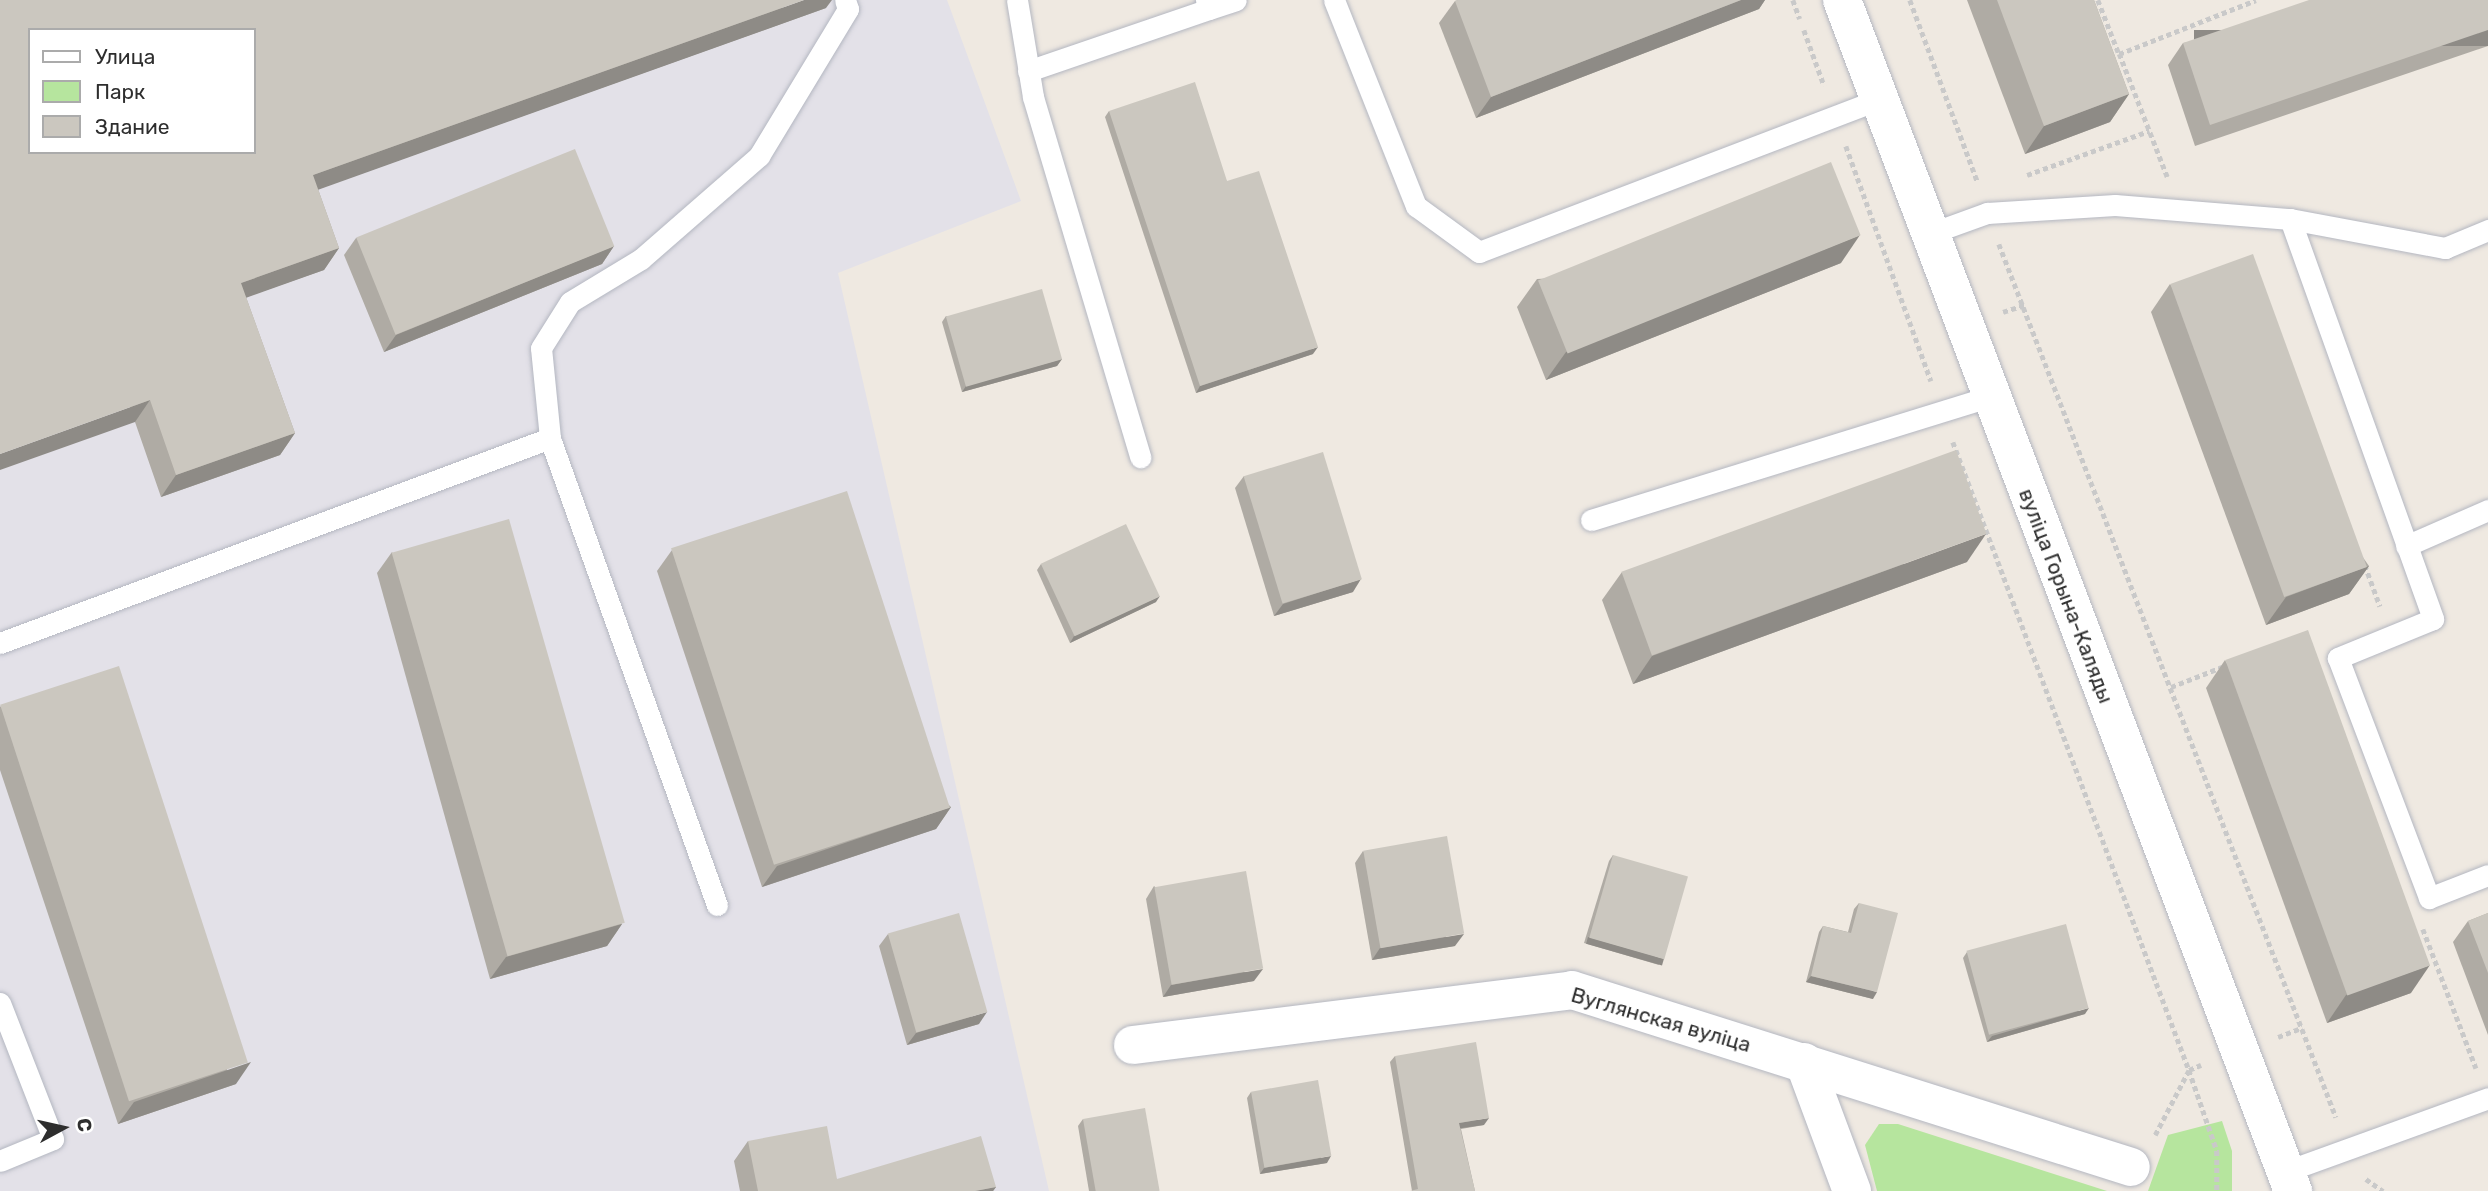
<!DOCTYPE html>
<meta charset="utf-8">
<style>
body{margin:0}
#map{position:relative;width:2488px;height:1191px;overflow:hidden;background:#efe9e1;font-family:Rubik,sans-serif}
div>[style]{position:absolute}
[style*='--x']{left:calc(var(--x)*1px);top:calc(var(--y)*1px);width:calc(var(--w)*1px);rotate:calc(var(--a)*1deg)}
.industrial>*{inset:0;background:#e3e1e8}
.green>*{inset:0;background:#b6e59e}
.path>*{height:4.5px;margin-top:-2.25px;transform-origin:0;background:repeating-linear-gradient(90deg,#c9c9c9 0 5px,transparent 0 8.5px)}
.roads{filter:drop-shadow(0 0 2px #b4b7c1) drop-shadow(0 0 2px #b4b7c1)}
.lane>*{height:21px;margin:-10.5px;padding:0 10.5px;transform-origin:10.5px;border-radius:10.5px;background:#fff}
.street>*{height:38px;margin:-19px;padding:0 19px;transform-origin:19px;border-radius:19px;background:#fff}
.secondary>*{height:38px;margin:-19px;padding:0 19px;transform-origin:19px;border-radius:19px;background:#fff}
.wall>*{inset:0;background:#afaba4}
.shaded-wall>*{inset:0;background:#8e8b86;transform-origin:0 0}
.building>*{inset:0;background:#cbc7bf;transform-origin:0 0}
span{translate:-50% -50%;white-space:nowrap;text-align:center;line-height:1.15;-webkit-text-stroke:5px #fff;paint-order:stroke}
.street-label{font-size:21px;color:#2e2e2e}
.legend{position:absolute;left:28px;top:28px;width:228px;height:126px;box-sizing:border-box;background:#fff;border:2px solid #ababab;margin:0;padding:9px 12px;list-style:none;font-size:21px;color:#2e2e2e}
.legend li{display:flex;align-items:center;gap:14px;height:35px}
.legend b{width:35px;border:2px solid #ababab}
.north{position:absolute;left:28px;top:1093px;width:70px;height:70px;-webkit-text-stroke:5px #fff;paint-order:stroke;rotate:82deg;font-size:19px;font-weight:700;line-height:28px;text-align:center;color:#2e2e2e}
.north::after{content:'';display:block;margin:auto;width:24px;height:32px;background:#2e2e2e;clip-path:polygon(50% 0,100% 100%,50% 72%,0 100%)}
</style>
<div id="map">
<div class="industrial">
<div style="clip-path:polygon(evenodd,0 0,947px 0,1021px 201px,838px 273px,1049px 1191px,0 1191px,0 0,30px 30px,254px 30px,254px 152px,30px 152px,30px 30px)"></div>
</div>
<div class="green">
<div style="clip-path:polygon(2222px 1121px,2232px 1151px,2232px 1191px,2148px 1191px,2168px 1135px)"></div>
<div style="clip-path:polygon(1879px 1124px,1898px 1124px,2107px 1191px,1877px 1191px,1865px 1145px)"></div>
</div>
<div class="path">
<div style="--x:1793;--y:0;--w:20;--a:70"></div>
<div style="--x:1910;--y:0;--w:195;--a:69.6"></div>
<div style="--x:2098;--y:0;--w:58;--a:68.7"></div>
<div style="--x:1804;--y:30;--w:59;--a:70"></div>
<div style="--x:1846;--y:146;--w:250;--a:70.1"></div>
<div style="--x:2027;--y:175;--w:130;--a:-19.8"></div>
<div style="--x:2167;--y:177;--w:132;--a:-111.3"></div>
<div style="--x:2119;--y:54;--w:147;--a:-21.5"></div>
<div style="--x:1999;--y:244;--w:936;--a:68.89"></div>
<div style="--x:2003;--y:312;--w:23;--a:-18"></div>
<div style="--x:1953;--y:442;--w:671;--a:69.4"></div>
<div style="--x:2189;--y:1070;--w:13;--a:-23"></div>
<div style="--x:2365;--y:565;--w:44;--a:69.9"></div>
<div style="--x:2171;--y:687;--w:55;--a:-21.4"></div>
<div style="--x:2423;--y:929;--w:149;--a:69.1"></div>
<div style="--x:2278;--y:1037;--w:26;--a:-21"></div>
<div style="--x:2155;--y:1135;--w:73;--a:-62.4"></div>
<div style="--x:2189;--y:1070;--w:86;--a:70.9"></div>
<div style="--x:2217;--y:1151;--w:40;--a:90"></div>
<div style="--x:2366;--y:1179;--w:21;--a:35"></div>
</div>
<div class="roads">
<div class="lane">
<div style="--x:1017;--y:0;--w:98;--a:80.6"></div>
<div style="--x:1033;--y:97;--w:376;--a:73.4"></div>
<div style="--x:1206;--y:0;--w:9;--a:72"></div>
<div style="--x:1209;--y:9;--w:28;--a:-18"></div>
<div style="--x:1334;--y:0;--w:222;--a:68.3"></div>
<div style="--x:1416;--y:206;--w:78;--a:36.1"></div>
<div style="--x:1479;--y:252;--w:429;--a:-20.9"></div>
<div style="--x:1028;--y:71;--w:191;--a:-18.9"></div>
<div style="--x:2290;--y:219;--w:425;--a:70.3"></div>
<div style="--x:2433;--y:619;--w:103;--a:157.7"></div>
<div style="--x:2338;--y:658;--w:257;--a:69.2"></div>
<div style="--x:2429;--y:898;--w:63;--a:-21.3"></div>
<div style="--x:1929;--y:234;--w:62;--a:-19.9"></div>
<div style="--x:1987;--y:213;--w:128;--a:-3.6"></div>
<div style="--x:2115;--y:205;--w:176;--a:4.6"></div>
<div style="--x:2290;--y:219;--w:158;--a:10.6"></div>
<div style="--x:2445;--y:248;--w:47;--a:-22.7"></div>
<div style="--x:1591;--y:520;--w:419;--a:-17.2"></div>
<div style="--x:2406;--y:546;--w:90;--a:-23.7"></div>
<div style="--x:0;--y:643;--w:587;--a:-20.44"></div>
<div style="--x:717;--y:905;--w:496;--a:-109.7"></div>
<div style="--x:550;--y:438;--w:90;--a:-95.7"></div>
<div style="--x:541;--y:348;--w:54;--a:-57.8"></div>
<div style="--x:570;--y:302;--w:83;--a:-31.2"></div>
<div style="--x:641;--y:259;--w:157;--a:-41.1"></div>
<div style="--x:759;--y:156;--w:172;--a:-58.8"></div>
<div style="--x:848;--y:9;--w:9;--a:-108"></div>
<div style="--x:0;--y:1003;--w:146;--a:68.7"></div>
<div style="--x:53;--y:1139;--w:57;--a:157.5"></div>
<div style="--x:2284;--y:1172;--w:217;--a:-19.9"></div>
</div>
<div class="street">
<div style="--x:1133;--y:1045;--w:442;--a:-7.1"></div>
<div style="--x:1572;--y:990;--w:586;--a:17.57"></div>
<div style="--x:1804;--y:1062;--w:138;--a:69.6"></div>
</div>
<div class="secondary">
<div style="--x:1842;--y:0;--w:1274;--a:69.26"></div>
</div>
</div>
<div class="wall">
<div style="clip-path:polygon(0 0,826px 8px,318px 189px,339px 248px,324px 270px,246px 297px,295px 433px,280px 455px,161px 497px,135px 422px)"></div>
<div style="clip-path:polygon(1458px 0,1765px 0,1759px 9px,1476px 118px,1439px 23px,1455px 1px)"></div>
<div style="clip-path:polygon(1967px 0,2094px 0,2129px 94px,2110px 122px,2025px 154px)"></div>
<div style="clip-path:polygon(2488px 0,2488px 46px,2195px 146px,2168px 65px,2183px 43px)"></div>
<div style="clip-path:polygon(1109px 111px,1227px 181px,1313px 354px,1196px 393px,1105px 117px)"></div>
<div style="clip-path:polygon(356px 238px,614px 246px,602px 264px,384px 352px,344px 255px)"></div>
<div style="clip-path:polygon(1841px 263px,1546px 380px,1517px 307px,1537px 279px)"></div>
<div style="clip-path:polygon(2170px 284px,2369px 566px,2349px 594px,2266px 625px,2151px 312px)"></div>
<div style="clip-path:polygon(946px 316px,1062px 359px,1057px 366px,962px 392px,942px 322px)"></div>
<div style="clip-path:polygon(1244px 476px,1353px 592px,1274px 616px,1235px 488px)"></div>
<div style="clip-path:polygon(672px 550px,951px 807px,936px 829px,762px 887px,657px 571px)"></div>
<div style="clip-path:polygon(392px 552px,622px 924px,607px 946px,490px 979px,377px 573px)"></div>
<div style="clip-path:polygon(1967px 562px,1633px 684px,1602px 600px,1622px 572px)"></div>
<div style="clip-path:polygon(1041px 564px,1156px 602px,1070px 643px,1037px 570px)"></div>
<div style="clip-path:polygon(2225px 660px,2411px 993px,2327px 1023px,2206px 688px)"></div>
<div style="clip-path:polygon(1px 706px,236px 1084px,118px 1124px,0 770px,0 707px)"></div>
<div style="clip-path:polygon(1363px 851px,1455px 946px,1372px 960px,1355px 863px)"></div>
<div style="clip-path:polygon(1613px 855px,1659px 965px,1584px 943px,1609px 861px)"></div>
<div style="clip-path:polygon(1154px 886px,1254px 981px,1163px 997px,1146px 899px)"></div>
<div style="clip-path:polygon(1859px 903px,1873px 999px,1806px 982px,1819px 932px,1823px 926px,1848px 932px,1854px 909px)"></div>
<div style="clip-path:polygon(2488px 913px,2488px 1035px,2453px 942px,2468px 921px)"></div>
<div style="clip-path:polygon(888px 934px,979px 1024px,907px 1045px,879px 946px)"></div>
<div style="clip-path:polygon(1967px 952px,2085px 1014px,1987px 1042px,1963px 958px)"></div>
<div style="clip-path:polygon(1395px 1056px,1484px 1125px,1461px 1129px,1475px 1191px,1412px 1191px,1390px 1062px)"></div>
<div style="clip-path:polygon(1251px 1092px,1327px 1163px,1260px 1174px,1247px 1098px)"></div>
<div style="clip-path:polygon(1083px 1119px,1159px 1191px,1089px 1191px,1078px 1126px)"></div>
<div style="clip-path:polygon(748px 1141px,837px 1179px,996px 1187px,993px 1191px,740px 1191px,734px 1161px)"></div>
</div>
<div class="shaded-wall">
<div style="clip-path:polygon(804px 0,832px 0,826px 8px,298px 197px,313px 175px)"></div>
<div style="clip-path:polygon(1741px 0,1765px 0,1759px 9px,1476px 118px,1491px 97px)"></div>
<div style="left:2488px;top:30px;width:16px;height:294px;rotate:90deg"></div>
<div style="clip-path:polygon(2129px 94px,2110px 122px,2025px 154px,2044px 126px)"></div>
<div style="clip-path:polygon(1860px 235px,1841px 263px,1546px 380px,1566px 352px)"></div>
<div style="clip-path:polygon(614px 246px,602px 264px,384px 352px,396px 335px)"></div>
<div style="clip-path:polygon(339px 248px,324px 270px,226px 305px,241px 283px)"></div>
<div style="clip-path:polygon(1318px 347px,1313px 354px,1196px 393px,1200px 386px)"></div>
<div style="clip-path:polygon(1062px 359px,1057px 366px,962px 392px,966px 386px)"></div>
<div style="clip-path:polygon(150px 400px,135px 422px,0 470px,0 454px)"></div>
<div style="clip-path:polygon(295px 433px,280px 455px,161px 497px,176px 475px)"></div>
<div style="clip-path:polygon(1986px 534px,1967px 562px,1633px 684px,1652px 656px)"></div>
<div style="clip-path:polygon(2369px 566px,2349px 594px,2266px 625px,2286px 597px)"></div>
<div style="clip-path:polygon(1361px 579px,1353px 592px,1274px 616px,1283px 604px)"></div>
<div style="clip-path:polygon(1160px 596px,1156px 602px,1070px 643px,1074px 636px)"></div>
<div style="clip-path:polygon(951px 807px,936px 829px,762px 887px,777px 866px)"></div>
<div style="clip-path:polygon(622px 924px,607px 946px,490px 979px,506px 957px)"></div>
<div style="clip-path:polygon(1464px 934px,1455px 946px,1372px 960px,1380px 948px)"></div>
<div style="left:1588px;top:937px;width:79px;height:7px;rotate:16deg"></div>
<div style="clip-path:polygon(2430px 965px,2411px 993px,2327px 1023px,2346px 995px)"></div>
<div style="clip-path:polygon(1263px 969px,1254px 981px,1163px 997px,1171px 985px)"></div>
<div style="clip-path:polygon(1811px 976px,1877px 992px,1873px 999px,1806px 982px)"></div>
<div style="clip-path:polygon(2089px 1008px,2085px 1014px,1987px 1042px,1992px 1036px)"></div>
<div style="clip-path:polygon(987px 1012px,979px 1024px,907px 1045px,916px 1033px)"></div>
<div style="clip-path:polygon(251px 1062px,236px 1084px,118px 1124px,134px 1102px)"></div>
<div style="clip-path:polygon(1489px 1118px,1484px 1125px,1455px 1129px,1459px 1123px)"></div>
<div style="clip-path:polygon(1331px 1156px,1327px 1163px,1260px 1174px,1264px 1168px)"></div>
<div style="clip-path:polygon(996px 1187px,993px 1191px,975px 1191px)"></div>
</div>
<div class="building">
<div style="clip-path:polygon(evenodd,0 0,804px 0,313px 175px,339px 248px,241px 283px,295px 433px,176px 475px,150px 400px,0 454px,0 0,30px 30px,254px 30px,254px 152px,30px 152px,30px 30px)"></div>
<div style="clip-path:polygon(1458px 0,1741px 0,1491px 97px,1455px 1px)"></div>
<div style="clip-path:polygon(1997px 0,2094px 0,2129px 94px,2044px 126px)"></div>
<div style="clip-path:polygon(2309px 0,2488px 0,2488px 30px,2210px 125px,2183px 43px)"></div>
<div style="clip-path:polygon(1195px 82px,1227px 181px,1259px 171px,1318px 347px,1200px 386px,1109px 111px)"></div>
<div style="left:575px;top:149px;width:105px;height:236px;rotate:68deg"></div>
<div style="left:1831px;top:162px;width:79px;height:316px;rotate:68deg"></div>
<div style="left:2253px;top:254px;width:333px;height:88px;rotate:70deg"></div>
<div style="left:1042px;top:289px;width:73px;height:100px;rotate:74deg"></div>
<div style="left:1956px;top:450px;width:89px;height:356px;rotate:70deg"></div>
<div style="left:1323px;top:452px;width:133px;height:83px;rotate:73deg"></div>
<div style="left:847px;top:491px;width:333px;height:185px;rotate:72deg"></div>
<div style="left:509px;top:519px;width:420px;height:122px;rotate:74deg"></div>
<div style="left:1126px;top:524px;width:80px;height:94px;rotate:65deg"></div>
<div style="left:2308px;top:630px;width:357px;height:88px;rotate:70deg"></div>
<div style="left:119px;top:666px;width:417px;height:125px;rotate:72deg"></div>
<div style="left:1447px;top:836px;width:99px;height:85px;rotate:80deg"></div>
<div style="left:1613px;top:855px;width:78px;height:86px;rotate:16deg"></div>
<div style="left:1246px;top:871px;width:99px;height:93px;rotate:80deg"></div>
<div style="clip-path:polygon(1859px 903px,1898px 913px,1877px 992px,1811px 976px,1823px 926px,1851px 933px)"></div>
<div style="left:959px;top:913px;width:103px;height:74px;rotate:74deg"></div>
<div style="clip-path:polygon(2488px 913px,2488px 973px,2468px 921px)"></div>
<div style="left:2066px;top:924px;width:87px;height:103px;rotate:75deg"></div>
<div style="clip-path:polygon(1476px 1042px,1489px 1118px,1459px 1123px,1475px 1191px,1410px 1191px,1418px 1189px,1395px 1056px)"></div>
<div style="left:1318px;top:1080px;width:77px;height:68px;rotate:80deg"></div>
<div style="left:1145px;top:1108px;width:84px;height:63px;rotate:80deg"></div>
<div style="clip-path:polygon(827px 1126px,837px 1179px,981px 1136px,996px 1187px,975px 1191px,758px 1191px,748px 1141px)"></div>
</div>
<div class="street-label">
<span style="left:2066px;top:596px;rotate:69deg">вуліца Горына-Каляды</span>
<span style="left:1661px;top:1020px;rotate:16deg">Вуглянская вуліца</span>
</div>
<ul class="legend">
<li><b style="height:9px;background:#fff"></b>Улица</li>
<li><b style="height:19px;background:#b6e59e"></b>Парк</li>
<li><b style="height:19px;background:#cbc7bf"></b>Здание</li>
</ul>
<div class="north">С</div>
</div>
